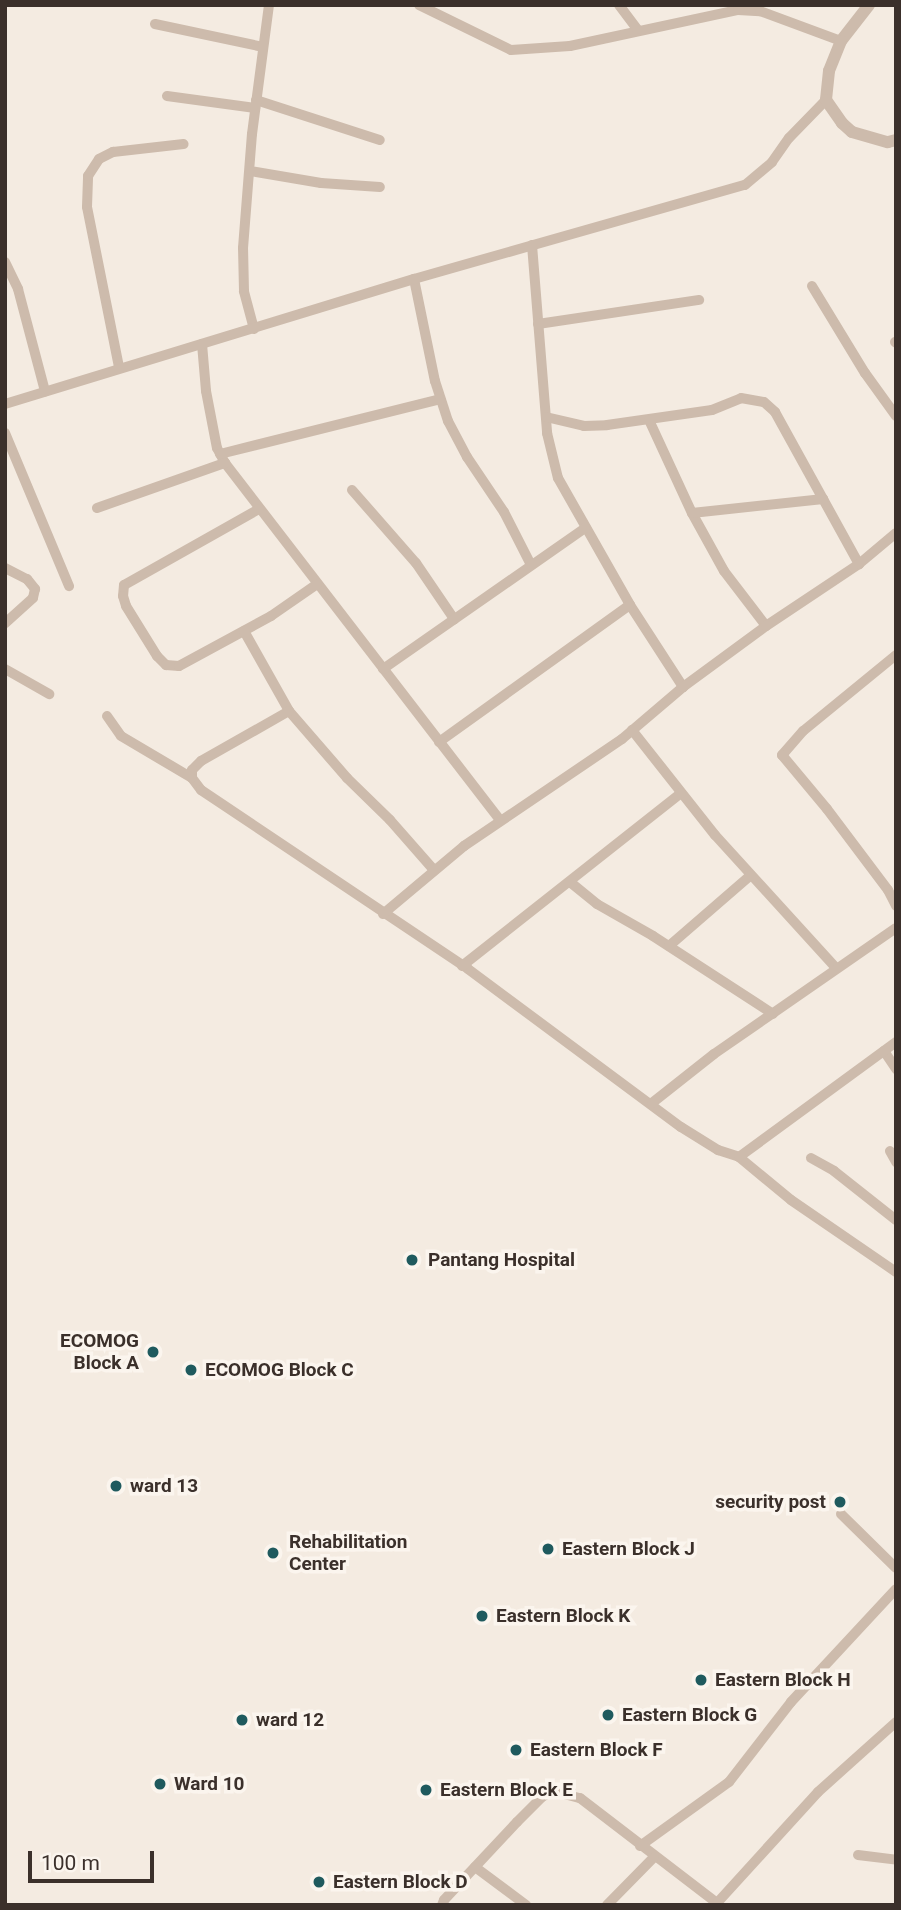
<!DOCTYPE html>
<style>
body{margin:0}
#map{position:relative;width:901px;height:1910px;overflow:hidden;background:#f4ebe1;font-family:Roboto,sans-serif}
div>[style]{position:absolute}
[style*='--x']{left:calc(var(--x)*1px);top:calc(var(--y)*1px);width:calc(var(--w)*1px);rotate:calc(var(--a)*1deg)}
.minor>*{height:10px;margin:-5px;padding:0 5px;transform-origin:5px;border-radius:5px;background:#cdbbac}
.tertiary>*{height:12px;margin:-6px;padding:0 6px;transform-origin:6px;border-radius:6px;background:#cdbbac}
.dots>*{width:19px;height:19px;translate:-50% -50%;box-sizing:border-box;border:4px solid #fbf5ee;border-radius:50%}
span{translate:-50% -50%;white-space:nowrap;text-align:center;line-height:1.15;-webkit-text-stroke:7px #fbf5ee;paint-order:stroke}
.poi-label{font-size:19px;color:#3b302b;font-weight:700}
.left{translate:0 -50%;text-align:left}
.right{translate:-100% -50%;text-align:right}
.frame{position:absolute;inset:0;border:7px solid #3b302b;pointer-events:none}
.scale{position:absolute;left:28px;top:1851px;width:126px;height:32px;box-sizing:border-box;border:4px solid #3b302b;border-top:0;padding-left:9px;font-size:21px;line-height:24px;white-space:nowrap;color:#3b302b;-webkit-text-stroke:5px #fbf5ee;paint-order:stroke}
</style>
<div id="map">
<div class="minor">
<div style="--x:419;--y:5;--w:102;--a:26.1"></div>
<div style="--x:511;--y:50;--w:59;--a:-3.9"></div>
<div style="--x:570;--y:46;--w:172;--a:-12.1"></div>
<div style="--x:738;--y:10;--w:22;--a:3"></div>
<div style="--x:760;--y:11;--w:86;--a:20.3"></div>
<div style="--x:619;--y:5;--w:30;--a:53"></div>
<div style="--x:155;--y:24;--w:110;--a:12"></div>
<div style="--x:167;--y:96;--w:89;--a:7.8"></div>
<div style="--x:256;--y:100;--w:130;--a:17.9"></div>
<div style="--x:250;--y:171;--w:72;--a:9.6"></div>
<div style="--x:321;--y:183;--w:59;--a:3.9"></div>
<div style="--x:532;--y:245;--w:189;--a:85.4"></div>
<div style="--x:547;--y:433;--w:46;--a:76.3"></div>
<div style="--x:558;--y:478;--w:146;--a:60.4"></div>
<div style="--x:630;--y:605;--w:98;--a:57.1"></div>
<div style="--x:5;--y:262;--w:30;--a:64"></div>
<div style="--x:18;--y:289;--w:106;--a:75.2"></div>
<div style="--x:414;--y:279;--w:104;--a:78.4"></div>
<div style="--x:435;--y:381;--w:42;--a:72"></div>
<div style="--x:448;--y:421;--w:41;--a:62.2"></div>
<div style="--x:467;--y:457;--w:66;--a:56.1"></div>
<div style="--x:504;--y:512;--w:59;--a:63"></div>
<div style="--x:812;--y:286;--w:102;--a:58.7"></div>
<div style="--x:865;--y:373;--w:53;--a:54.2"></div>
<div style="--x:538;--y:324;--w:163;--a:-8.5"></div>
<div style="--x:254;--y:329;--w:39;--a:-105"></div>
<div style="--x:244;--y:291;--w:43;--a:-91.3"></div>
<div style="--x:243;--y:248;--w:114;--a:-85.5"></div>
<div style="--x:252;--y:134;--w:130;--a:-82.5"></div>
<div style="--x:895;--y:342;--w:1;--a:45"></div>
<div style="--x:202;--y:344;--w:47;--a:85.1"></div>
<div style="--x:206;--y:391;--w:58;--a:79.1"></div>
<div style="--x:217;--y:448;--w:17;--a:62"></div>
<div style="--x:225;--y:463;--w:451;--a:52.4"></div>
<div style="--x:119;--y:367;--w:163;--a:-101.3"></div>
<div style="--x:87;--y:207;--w:31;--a:-88"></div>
<div style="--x:88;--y:176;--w:20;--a:-57"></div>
<div style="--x:99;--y:159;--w:16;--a:-27"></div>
<div style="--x:113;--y:152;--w:71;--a:-6.4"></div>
<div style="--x:5;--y:404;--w:428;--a:-17"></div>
<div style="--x:414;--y:279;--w:344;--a:-15.9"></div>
<div style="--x:745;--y:185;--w:35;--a:-40"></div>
<div style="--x:772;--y:162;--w:29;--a:-55"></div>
<div style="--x:789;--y:138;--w:53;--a:-45.8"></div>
<div style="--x:546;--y:417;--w:39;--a:13"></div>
<div style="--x:584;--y:426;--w:23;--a:-2"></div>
<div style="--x:607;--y:425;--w:106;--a:-8.1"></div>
<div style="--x:712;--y:410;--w:31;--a:-22"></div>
<div style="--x:741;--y:398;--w:23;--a:10"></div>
<div style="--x:764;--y:402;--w:15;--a:42"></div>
<div style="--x:775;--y:412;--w:174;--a:61.1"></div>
<div style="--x:649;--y:420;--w:102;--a:65.2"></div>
<div style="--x:692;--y:513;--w:66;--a:61.1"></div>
<div style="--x:724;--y:571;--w:69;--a:52.6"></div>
<div style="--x:5;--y:433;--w:166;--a:67.3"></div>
<div style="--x:220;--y:454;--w:227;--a:-14"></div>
<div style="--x:352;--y:490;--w:97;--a:48.8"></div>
<div style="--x:416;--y:563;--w:68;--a:55.8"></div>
<div style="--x:97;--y:508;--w:136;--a:-19.4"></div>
<div style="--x:259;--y:509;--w:155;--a:150.6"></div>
<div style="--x:124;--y:585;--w:11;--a:95"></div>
<div style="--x:123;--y:596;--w:10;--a:73"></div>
<div style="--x:126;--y:606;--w:59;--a:58.2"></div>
<div style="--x:157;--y:656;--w:13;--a:45"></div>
<div style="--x:166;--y:665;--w:13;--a:4"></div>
<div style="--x:179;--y:666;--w:105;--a:-28.5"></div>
<div style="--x:271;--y:616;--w:56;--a:-34.8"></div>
<div style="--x:692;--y:513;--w:132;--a:-6.1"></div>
<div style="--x:5;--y:568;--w:25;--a:27"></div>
<div style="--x:27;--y:579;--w:13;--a:51"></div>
<div style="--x:35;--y:589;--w:9;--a:103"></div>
<div style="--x:33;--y:598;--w:38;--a:138"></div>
<div style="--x:244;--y:631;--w:92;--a:60.6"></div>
<div style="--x:289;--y:711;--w:89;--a:49.1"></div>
<div style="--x:347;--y:778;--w:60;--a:44.3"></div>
<div style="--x:390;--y:820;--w:67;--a:48.7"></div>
<div style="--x:896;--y:655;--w:120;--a:140.7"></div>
<div style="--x:803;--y:731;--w:32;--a:131"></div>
<div style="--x:782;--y:755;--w:70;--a:50.2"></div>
<div style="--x:827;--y:809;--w:101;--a:53"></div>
<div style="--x:888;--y:890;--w:18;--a:63"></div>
<div style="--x:5;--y:669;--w:51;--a:29.6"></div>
<div style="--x:383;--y:669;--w:246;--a:-34.9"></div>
<div style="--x:289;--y:711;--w:101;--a:150.4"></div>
<div style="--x:201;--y:761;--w:13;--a:135"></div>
<div style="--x:192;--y:770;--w:8;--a:90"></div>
<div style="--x:192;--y:778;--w:15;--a:53"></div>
<div style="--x:201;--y:790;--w:321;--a:33.8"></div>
<div style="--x:468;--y:969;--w:265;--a:36.6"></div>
<div style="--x:681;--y:1127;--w:44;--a:31.9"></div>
<div style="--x:718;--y:1150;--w:22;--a:18"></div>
<div style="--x:739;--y:1157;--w:67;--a:39.6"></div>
<div style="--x:791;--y:1200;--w:127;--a:34.4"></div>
<div style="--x:107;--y:716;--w:24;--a:55"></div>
<div style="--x:121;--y:736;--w:82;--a:30.6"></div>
<div style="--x:632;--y:730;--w:134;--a:51.7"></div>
<div style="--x:715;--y:835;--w:178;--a:47.7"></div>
<div style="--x:439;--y:742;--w:235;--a:-35.7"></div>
<div style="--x:570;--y:882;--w:35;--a:39"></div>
<div style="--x:597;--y:904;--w:64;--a:29.7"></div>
<div style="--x:653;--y:936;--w:143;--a:33"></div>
<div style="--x:383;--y:914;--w:106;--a:-40"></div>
<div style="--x:464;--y:846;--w:191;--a:-34.1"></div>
<div style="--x:622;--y:739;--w:80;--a:-40.4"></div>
<div style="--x:683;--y:687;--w:103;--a:-36.3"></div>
<div style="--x:766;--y:626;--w:112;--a:-33.7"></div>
<div style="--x:859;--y:564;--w:48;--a:-40"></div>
<div style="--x:669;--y:946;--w:108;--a:-40.9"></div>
<div style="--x:462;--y:966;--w:279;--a:-38.3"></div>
<div style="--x:884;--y:1051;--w:22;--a:56"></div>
<div style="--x:652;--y:1103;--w:79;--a:-38.3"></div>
<div style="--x:714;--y:1054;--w:221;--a:-34.7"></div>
<div style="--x:890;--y:1151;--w:13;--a:61"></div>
<div style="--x:739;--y:1157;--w:195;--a:-36.2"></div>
<div style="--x:811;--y:1158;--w:26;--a:29"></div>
<div style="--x:834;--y:1171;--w:79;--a:38.3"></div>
<div style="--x:841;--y:1514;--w:77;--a:44.5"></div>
<div style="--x:640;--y:1846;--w:110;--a:-35.7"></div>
<div style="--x:729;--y:1782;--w:101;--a:-52.2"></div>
<div style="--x:791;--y:1702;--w:154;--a:-47.1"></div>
<div style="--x:858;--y:1855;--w:38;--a:7"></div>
<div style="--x:475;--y:1867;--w:64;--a:36.7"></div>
<div style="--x:442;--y:1905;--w:5;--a:-68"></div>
<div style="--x:444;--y:1900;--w:107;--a:-46.9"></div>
<div style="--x:517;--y:1822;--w:35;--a:-45"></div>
<div style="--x:542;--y:1797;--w:13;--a:-29"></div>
<div style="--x:553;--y:1791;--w:28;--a:15"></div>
<div style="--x:580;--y:1798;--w:173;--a:37.5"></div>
<div style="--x:717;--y:1903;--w:150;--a:-47.7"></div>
<div style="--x:818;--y:1792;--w:105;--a:-41.9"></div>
<div style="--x:607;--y:1905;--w:67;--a:-45.6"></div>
</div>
<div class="tertiary">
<div style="--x:869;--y:5;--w:46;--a:127.9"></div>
<div style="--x:841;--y:41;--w:32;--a:112"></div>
<div style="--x:829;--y:71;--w:29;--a:96"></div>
<div style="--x:826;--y:100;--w:28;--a:55"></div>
<div style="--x:842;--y:123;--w:13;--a:42"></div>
<div style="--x:852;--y:132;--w:37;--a:16"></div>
<div style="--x:888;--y:142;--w:8;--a:-14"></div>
</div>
<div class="dots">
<div style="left:412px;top:1260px;background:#1f5a5e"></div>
<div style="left:153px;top:1352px;background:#1f5a5e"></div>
<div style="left:191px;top:1370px;background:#1f5a5e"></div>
<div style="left:116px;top:1486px;background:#1f5a5e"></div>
<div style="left:840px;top:1502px;background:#1f5a5e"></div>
<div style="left:548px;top:1549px;background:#1f5a5e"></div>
<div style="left:273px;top:1553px;background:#1f5a5e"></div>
<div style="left:482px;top:1616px;background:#1f5a5e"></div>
<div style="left:701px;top:1680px;background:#1f5a5e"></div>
<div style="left:608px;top:1715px;background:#1f5a5e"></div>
<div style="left:242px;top:1720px;background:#1f5a5e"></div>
<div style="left:516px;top:1750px;background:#1f5a5e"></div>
<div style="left:160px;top:1784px;background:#1f5a5e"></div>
<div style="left:426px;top:1790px;background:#1f5a5e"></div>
<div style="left:319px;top:1882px;background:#1f5a5e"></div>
</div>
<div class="poi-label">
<span class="left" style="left:428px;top:1260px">Pantang Hospital</span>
<span class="right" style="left:139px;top:1352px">ECOMOG<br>Block A</span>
<span class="left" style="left:205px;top:1370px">ECOMOG Block C</span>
<span class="left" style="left:130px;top:1486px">ward 13</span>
<span class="right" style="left:826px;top:1502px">security post</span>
<span class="left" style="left:289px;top:1553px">Rehabilitation<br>Center</span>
<span class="left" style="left:562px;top:1549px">Eastern Block J</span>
<span class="left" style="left:496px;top:1616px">Eastern Block K</span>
<span class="left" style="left:715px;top:1680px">Eastern Block H</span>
<span class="left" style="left:622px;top:1715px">Eastern Block G</span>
<span class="left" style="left:256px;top:1720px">ward 12</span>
<span class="left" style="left:530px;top:1750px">Eastern Block F</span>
<span class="left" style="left:174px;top:1784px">Ward 10</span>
<span class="left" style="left:440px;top:1790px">Eastern Block E</span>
<span class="left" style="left:333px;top:1882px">Eastern Block D</span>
</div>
<div class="frame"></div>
<div class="scale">100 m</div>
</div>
